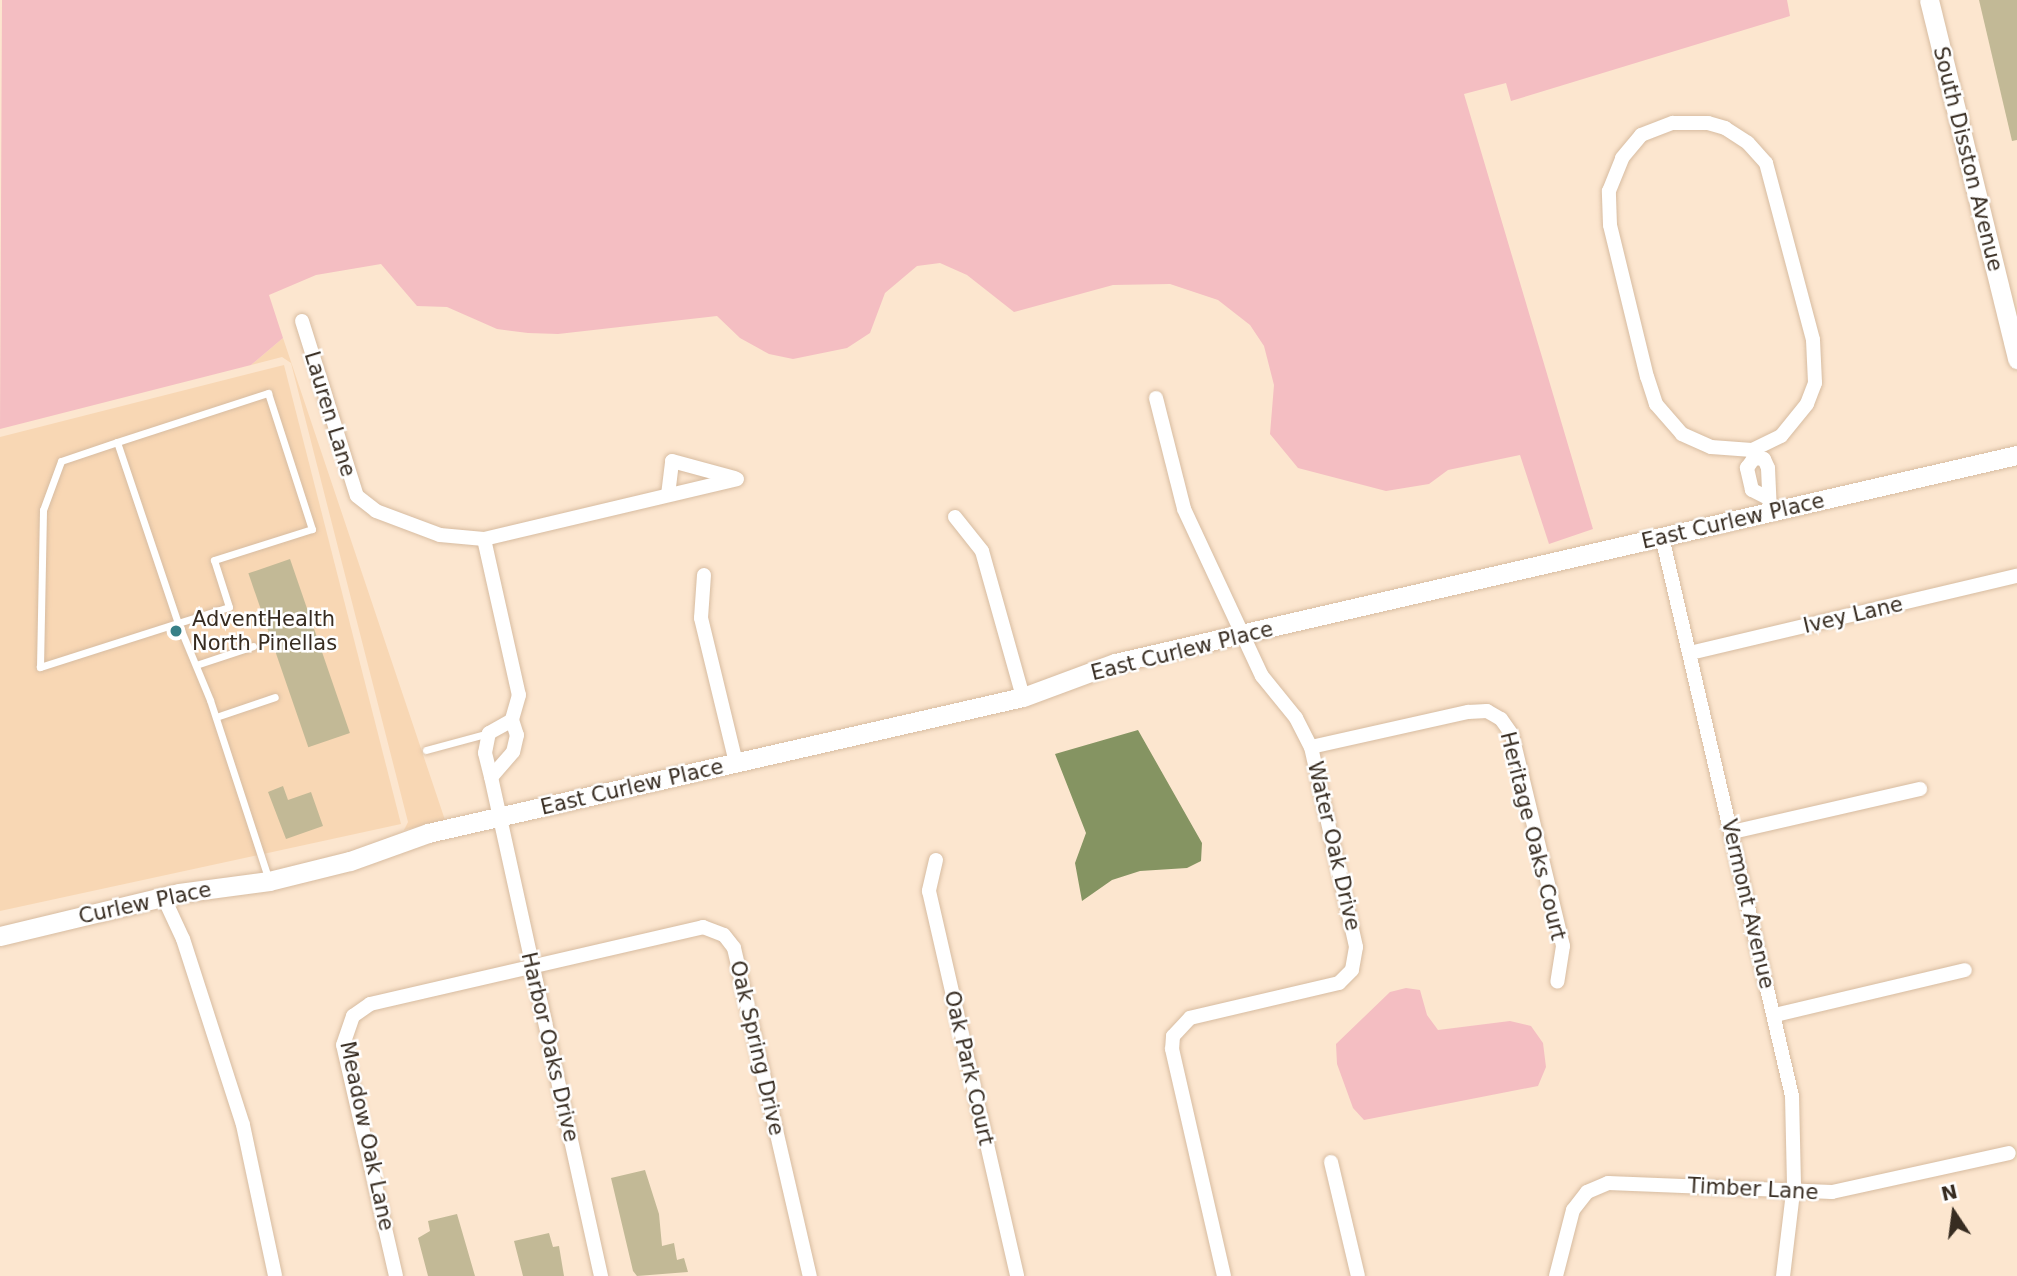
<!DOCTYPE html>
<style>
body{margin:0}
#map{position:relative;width:2017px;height:1276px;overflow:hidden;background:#fce6cf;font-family:"DejaVu Sans",sans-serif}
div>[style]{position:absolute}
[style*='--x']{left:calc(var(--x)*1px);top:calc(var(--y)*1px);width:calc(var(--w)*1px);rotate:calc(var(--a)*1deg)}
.built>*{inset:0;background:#f8d7b4}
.green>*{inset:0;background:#f4bec2}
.water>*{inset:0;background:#859462}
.building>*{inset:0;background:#c2b996;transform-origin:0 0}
.roads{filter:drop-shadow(0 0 2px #d7bca1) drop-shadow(0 0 2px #d7bca1)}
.lane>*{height:7px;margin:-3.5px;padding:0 3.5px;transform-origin:3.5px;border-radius:3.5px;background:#fff}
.street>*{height:14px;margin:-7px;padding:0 7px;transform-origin:7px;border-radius:7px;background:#fff}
.secondary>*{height:19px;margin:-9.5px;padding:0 9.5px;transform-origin:9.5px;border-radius:9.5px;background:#fff}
.dots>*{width:19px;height:19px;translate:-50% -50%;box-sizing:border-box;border:4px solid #fff;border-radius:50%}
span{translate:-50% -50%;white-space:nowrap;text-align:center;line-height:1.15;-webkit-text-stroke:5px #fff;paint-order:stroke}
.street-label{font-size:21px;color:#372c21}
.poi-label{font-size:21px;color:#372c21}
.left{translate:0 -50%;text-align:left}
.north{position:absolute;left:1919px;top:1178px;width:70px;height:70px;-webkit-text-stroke:5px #fff;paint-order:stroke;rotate:347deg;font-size:19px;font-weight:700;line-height:28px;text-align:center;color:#372c21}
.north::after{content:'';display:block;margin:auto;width:24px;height:32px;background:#372c21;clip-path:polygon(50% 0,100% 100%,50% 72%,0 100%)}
</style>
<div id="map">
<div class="built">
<div style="clip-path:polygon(283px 338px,445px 820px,404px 830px,408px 822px,291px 363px,282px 357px,251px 365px)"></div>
<div style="clip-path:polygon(284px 365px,401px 824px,0 911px,0 437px)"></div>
</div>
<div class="green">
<div style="clip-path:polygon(2px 0,1787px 0,1790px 16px,1511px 101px,1506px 83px,1464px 94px,1593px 529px,1549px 544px,1520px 455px,1448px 470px,1429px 484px,1386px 491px,1298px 468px,1270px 434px,1274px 385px,1264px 346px,1250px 325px,1218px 300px,1170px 284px,1113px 285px,1014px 312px,967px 275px,940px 263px,917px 266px,885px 293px,870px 333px,847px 348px,793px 359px,769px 354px,740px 338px,717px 316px,558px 334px,528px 333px,497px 329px,447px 307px,417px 306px,381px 264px,316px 275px,269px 295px,283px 338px,251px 365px,0 429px)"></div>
<div style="clip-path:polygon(1406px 988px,1420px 990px,1427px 1015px,1438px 1030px,1510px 1021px,1531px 1026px,1543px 1043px,1546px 1067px,1538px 1086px,1364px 1120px,1353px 1108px,1337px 1064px,1336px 1044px,1390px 992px)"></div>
</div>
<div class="water">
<div style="clip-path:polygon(1138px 730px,1202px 843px,1201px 861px,1187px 868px,1140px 871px,1112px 880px,1082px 901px,1075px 863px,1086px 833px,1055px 754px)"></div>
</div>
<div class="building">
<div style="clip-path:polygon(1979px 0,2017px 0,2017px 140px,2012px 141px)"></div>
<div style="left:290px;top:559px;width:184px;height:44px;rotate:71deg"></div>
<div style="clip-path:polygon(283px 786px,288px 800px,311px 792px,323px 826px,286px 839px,268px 792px)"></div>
<div style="clip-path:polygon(645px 1170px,659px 1214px,662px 1246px,674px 1243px,677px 1260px,684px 1258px,688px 1272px,637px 1276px,633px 1271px,611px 1178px)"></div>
<div style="clip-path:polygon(457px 1214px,475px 1276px,428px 1276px,418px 1238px,430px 1231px,428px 1221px)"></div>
<div style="clip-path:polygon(549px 1233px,553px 1247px,559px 1246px,564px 1276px,523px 1276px,514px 1241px)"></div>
</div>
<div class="roads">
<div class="lane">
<div style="--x:117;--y:442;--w:159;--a:-18"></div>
<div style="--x:268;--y:393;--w:143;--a:72.1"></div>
<div style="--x:312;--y:529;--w:103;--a:162.4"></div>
<div style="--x:214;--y:560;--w:49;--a:72.3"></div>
<div style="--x:229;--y:607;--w:53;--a:162.6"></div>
<div style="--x:178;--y:623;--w:145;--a:162.3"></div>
<div style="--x:40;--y:667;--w:157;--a:-88.9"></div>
<div style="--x:43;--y:510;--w:52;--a:-69.8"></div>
<div style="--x:61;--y:461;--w:59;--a:-18.7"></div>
<div style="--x:117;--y:442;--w:191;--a:71.4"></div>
<div style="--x:178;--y:623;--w:83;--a:67.4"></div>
<div style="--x:210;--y:700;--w:189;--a:71.9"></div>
<div style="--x:196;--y:665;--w:60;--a:-18.4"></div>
<div style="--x:216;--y:717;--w:62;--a:-18.7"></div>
<div style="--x:426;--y:750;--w:65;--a:-15.1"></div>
</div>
<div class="street">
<div style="--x:302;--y:321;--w:183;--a:72.6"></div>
<div style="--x:357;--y:496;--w:24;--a:38"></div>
<div style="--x:376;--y:511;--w:68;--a:20.6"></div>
<div style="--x:440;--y:535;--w:44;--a:5.2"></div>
<div style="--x:484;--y:539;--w:260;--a:-13.3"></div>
<div style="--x:1156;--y:398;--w:114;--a:75.8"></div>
<div style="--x:1184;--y:509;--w:184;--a:65"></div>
<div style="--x:1262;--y:676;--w:54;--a:51"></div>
<div style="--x:1296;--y:718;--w:33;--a:63"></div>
<div style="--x:1311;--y:747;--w:205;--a:77.3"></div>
<div style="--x:1356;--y:947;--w:23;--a:100"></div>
<div style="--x:1352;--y:970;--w:18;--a:135"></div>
<div style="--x:1339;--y:983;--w:153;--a:166.8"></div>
<div style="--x:1190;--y:1018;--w:25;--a:133"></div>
<div style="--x:1173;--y:1036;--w:13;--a:94"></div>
<div style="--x:1172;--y:1049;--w:233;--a:77.1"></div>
<div style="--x:1752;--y:450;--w:41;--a:-175.8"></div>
<div style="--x:1711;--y:447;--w:32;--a:-156"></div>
<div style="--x:1682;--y:434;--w:40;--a:-131"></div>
<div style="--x:1656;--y:404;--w:28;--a:-108"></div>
<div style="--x:1647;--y:377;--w:156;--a:-103.7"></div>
<div style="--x:1610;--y:225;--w:34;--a:-92"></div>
<div style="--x:1609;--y:191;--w:35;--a:-68"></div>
<div style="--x:1622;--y:158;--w:30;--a:-50"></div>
<div style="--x:1641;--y:135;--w:34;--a:-21"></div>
<div style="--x:1673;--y:123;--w:35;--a:0"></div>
<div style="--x:1708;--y:123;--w:18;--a:16"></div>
<div style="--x:1725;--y:128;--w:27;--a:33"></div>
<div style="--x:1748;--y:143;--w:27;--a:48"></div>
<div style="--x:1766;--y:163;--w:183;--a:75.1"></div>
<div style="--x:1813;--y:340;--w:43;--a:87.3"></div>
<div style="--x:1815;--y:383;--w:22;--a:111"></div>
<div style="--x:1807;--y:404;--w:41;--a:129.1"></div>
<div style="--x:1781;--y:436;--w:32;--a:154"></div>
<div style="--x:1752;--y:450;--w:8;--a:76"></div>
<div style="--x:668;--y:495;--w:34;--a:-83"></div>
<div style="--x:672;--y:461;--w:65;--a:15.1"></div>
<div style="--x:1766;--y:497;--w:16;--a:-153"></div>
<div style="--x:1752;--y:490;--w:23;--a:-103"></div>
<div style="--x:1747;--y:468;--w:12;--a:-55"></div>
<div style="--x:1754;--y:458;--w:10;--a:6"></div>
<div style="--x:1764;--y:459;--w:10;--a:66"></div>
<div style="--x:1768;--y:468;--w:44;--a:87.4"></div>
<div style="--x:955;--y:517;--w:43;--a:51.5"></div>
<div style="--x:982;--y:551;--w:152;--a:74.3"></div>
<div style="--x:1662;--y:537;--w:574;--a:76.91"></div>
<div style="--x:1792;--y:1096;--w:88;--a:88.7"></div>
<div style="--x:1794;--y:1184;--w:93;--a:96.8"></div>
<div style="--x:484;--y:539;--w:160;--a:77.4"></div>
<div style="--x:519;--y:695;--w:26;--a:106"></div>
<div style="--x:512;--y:720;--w:16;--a:72"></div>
<div style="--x:517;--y:735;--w:17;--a:103"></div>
<div style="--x:513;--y:752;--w:33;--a:131"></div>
<div style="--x:491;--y:777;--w:511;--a:77.57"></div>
<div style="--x:704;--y:575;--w:43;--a:94"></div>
<div style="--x:701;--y:618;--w:149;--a:76.4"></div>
<div style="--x:1690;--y:653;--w:336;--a:-13.3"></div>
<div style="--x:1311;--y:747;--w:161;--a:-12.6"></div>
<div style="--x:1468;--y:712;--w:19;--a:-3"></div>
<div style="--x:1487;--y:711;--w:16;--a:30"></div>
<div style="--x:1501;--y:719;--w:19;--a:55"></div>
<div style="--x:1512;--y:735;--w:217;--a:76.4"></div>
<div style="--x:1563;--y:946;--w:36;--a:99"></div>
<div style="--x:491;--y:777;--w:25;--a:-104"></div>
<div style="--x:485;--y:753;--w:20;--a:-79"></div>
<div style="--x:489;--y:733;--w:26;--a:-29"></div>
<div style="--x:1732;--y:832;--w:193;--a:-12.9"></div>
<div style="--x:936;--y:860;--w:32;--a:103"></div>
<div style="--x:929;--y:891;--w:395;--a:77.1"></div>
<div style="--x:163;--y:896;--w:47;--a:65.1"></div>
<div style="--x:183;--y:939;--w:195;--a:72.1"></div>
<div style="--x:243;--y:1125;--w:154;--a:78"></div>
<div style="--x:1775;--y:1015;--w:195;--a:-13.3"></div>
<div style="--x:1331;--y:1162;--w:117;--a:76.7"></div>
<div style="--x:396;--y:1276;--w:237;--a:-102.9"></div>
<div style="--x:343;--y:1045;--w:31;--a:-71"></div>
<div style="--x:353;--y:1016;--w:21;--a:-35"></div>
<div style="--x:370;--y:1004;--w:342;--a:-13"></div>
<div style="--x:703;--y:927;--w:22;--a:21"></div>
<div style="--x:724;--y:935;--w:16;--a:52"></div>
<div style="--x:734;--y:948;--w:337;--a:77"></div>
<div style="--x:1556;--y:1276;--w:68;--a:-75.6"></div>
<div style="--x:1573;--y:1210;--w:23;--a:-52"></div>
<div style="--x:1587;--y:1192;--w:23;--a:-23"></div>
<div style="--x:1608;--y:1183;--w:224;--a:2.3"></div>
<div style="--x:1832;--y:1192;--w:181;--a:-12.4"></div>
</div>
<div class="secondary">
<div style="--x:1929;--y:0;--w:370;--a:76.2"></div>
<div style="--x:0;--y:936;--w:184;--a:-13.5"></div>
<div style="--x:179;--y:893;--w:91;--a:-7.6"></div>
<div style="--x:269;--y:881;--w:83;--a:-13.9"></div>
<div style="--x:350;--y:861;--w:83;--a:-19.7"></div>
<div style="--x:428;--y:833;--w:610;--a:-12.88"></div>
<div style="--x:1023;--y:697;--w:98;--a:-20.3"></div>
<div style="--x:1115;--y:663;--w:926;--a:-12.99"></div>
</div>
</div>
<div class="dots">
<div style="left:176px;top:631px;background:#388087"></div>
</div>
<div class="street-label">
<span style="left:1968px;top:159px;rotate:76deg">South Disston Avenue</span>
<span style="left:330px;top:414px;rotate:73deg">Lauren Lane</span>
<span style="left:1733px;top:521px;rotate:-13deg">East Curlew Place</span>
<span style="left:1853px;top:615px;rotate:-13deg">Ivey Lane</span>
<span style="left:1182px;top:651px;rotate:-14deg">East Curlew Place</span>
<span style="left:632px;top:787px;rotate:-13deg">East Curlew Place</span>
<span style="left:1533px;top:836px;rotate:76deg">Heritage Oaks Court</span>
<span style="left:1334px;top:846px;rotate:77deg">Water Oak Drive</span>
<span style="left:145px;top:903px;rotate:-12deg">Curlew Place</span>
<span style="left:1748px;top:904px;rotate:77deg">Vermont Avenue</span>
<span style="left:550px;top:1047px;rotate:77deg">Harbor Oaks Drive</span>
<span style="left:757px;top:1048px;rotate:77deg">Oak Spring Drive</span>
<span style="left:969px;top:1068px;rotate:77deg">Oak Park Court</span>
<span style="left:367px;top:1136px;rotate:78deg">Meadow Oak Lane</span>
<span style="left:1753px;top:1189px;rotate:3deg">Timber Lane</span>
</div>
<div class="poi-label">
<span class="left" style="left:192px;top:631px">AdventHealth<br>North Pinellas</span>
</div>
<div class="north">N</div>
</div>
